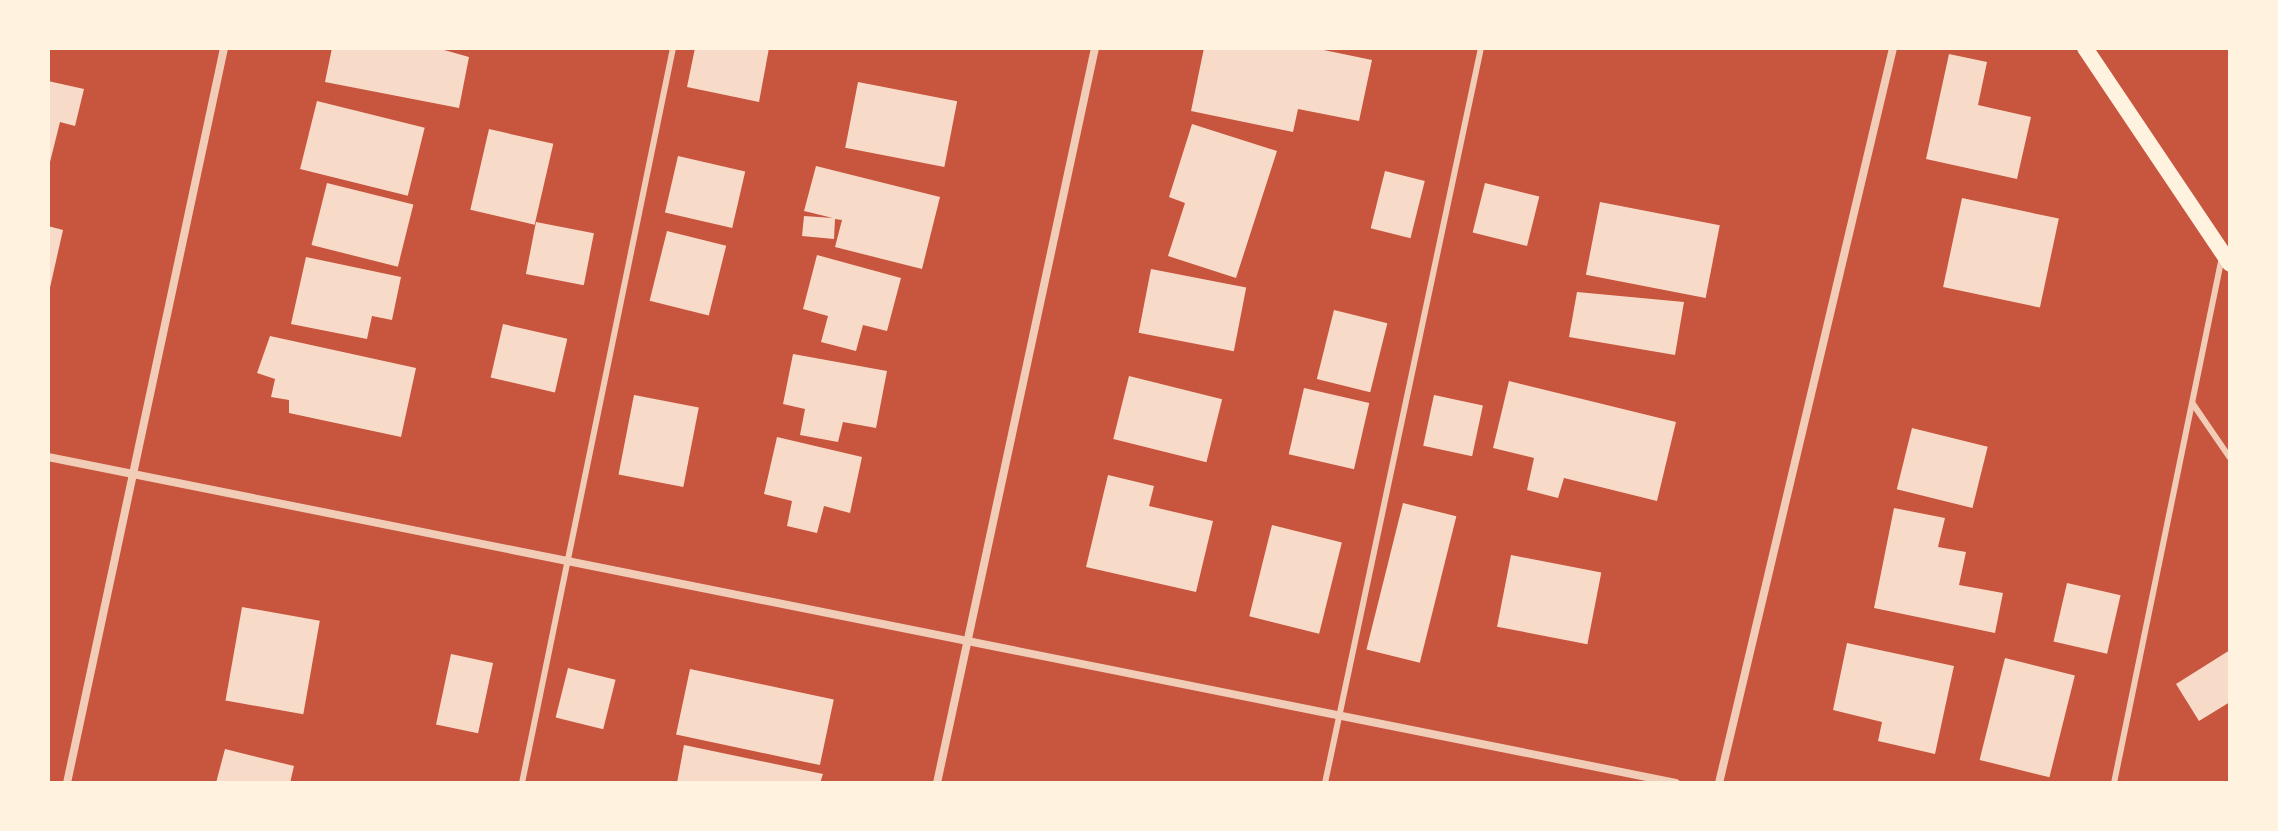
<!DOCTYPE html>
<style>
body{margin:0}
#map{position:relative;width:2278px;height:831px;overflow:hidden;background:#c8553d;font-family:Roboto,sans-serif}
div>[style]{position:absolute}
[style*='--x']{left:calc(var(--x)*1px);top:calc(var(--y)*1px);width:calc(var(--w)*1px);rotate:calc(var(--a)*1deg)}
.building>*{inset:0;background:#f7dbc8;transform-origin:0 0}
.service>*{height:6px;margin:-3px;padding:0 3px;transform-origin:3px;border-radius:3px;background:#f1ccb7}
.minor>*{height:8px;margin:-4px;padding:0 4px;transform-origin:4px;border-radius:4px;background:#f1ccb7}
.secondary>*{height:16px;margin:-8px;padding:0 8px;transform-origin:8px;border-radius:8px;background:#fff3e0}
span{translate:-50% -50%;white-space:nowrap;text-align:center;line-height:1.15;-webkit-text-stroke:7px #fff3e0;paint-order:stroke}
.frame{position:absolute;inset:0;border:50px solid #fff3e0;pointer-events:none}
</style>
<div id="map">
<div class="building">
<div style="clip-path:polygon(332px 48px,437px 48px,469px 57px,459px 108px,325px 82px)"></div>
<div style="clip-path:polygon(695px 48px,769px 48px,759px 102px,687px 87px)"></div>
<div style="clip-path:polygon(1204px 48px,1314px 48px,1372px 60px,1359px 121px,1298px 109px,1293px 132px,1191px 111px)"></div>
<div style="clip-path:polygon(1949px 54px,1987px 62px,1978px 105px,2031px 117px,2017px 179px,1926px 159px)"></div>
<div style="clip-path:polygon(48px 81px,84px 89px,75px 126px,60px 122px,49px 166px)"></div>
<div style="left:858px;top:82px;width:101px;height:67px;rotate:11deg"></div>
<div style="left:317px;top:101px;width:111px;height:70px;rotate:14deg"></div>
<div style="clip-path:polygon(1192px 124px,1277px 151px,1236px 278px,1168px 256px,1185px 203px,1169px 197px)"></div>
<div style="left:489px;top:129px;width:66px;height:83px;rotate:13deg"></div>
<div style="left:678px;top:156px;width:69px;height:58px;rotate:13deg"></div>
<div style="clip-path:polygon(816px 166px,940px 197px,922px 269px,835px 247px,842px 220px,835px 219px,834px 239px,802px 236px,804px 216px,833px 218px,804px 211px)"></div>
<div style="left:1385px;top:171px;width:41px;height:59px;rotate:14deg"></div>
<div style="left:327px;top:183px;width:89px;height:64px;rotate:14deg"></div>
<div style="left:1485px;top:183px;width:56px;height:51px;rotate:14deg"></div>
<div style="left:1962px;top:198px;width:99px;height:91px;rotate:12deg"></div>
<div style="left:1600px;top:202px;width:122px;height:74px;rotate:11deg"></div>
<div style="left:536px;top:222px;width:59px;height:53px;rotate:11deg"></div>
<div style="clip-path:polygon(48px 226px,63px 230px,49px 292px,48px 291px)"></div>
<div style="left:667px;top:231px;width:61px;height:72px;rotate:14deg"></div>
<div style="clip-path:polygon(817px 255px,901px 278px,887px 331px,863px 325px,856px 351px,821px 342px,828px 316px,803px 309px)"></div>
<div style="clip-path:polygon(306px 257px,401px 277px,392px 320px,372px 316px,367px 339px,291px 324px)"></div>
<div style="left:1151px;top:269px;width:97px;height:65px;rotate:11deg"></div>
<div style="clip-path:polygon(1577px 292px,1684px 302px,1675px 355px,1569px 337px)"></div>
<div style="left:1334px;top:310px;width:55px;height:71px;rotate:14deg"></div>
<div style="left:503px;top:324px;width:66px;height:55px;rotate:13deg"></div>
<div style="clip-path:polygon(270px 336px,416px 368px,401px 437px,289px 413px,289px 400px,271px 397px,275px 379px,257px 373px)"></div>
<div style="clip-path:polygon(793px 354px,887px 371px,876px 428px,843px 422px,838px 442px,800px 435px,805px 409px,783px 404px)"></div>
<div style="left:1129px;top:376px;width:96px;height:65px;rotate:14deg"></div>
<div style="clip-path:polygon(1509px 381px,1676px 422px,1657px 501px,1564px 478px,1558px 498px,1527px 490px,1534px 458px,1493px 448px)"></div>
<div style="left:1304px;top:388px;width:67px;height:68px;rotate:13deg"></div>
<div style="left:634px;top:395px;width:66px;height:81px;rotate:11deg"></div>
<div style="left:1434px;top:395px;width:50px;height:52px;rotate:12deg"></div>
<div style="left:1912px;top:428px;width:78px;height:63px;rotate:14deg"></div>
<div style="clip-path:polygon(777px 437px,862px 457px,850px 513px,824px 506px,817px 533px,787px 526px,792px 501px,764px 494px)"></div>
<div style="clip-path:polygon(1108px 475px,1154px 486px,1149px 506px,1213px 521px,1196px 592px,1086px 567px)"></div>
<div style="left:1403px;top:503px;width:55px;height:151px;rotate:14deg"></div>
<div style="clip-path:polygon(1894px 508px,1945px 518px,1938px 547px,1966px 552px,1959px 585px,2003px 593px,1995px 633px,1874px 608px)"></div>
<div style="left:1272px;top:525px;width:72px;height:94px;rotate:14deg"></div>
<div style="left:1511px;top:555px;width:92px;height:73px;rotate:11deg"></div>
<div style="left:2067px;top:583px;width:55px;height:60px;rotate:13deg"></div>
<div style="left:242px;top:607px;width:79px;height:95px;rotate:10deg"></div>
<div style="clip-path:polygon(1847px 643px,1954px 666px,1935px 754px,1878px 741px,1882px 722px,1833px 710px)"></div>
<div style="clip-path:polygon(2230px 650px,2230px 702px,2199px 721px,2176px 684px)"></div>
<div style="left:451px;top:654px;width:43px;height:72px;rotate:12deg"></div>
<div style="left:2005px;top:658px;width:72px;height:105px;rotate:14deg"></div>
<div style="left:568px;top:668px;width:49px;height:51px;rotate:14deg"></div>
<div style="left:690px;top:669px;width:147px;height:67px;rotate:12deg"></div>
<div style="clip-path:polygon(684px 745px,823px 774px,820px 783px,677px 783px)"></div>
<div style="clip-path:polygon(225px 749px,294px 766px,290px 783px,216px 783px)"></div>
</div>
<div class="service">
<div style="--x:2193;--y:404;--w:65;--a:55.6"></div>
<div style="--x:522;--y:783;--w:750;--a:-78.39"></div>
<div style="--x:1325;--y:783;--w:751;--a:-78.02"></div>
<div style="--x:2114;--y:783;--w:537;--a:-78.4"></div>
</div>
<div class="minor">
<div style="--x:48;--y:457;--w:1660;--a:11.32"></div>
<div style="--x:67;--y:783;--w:752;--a:-77.94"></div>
<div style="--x:937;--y:783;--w:752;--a:-77.87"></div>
<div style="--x:1719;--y:783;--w:755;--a:-76.68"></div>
</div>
<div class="secondary">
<div style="--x:2085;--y:48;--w:260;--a:56.1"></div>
</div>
<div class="frame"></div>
</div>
